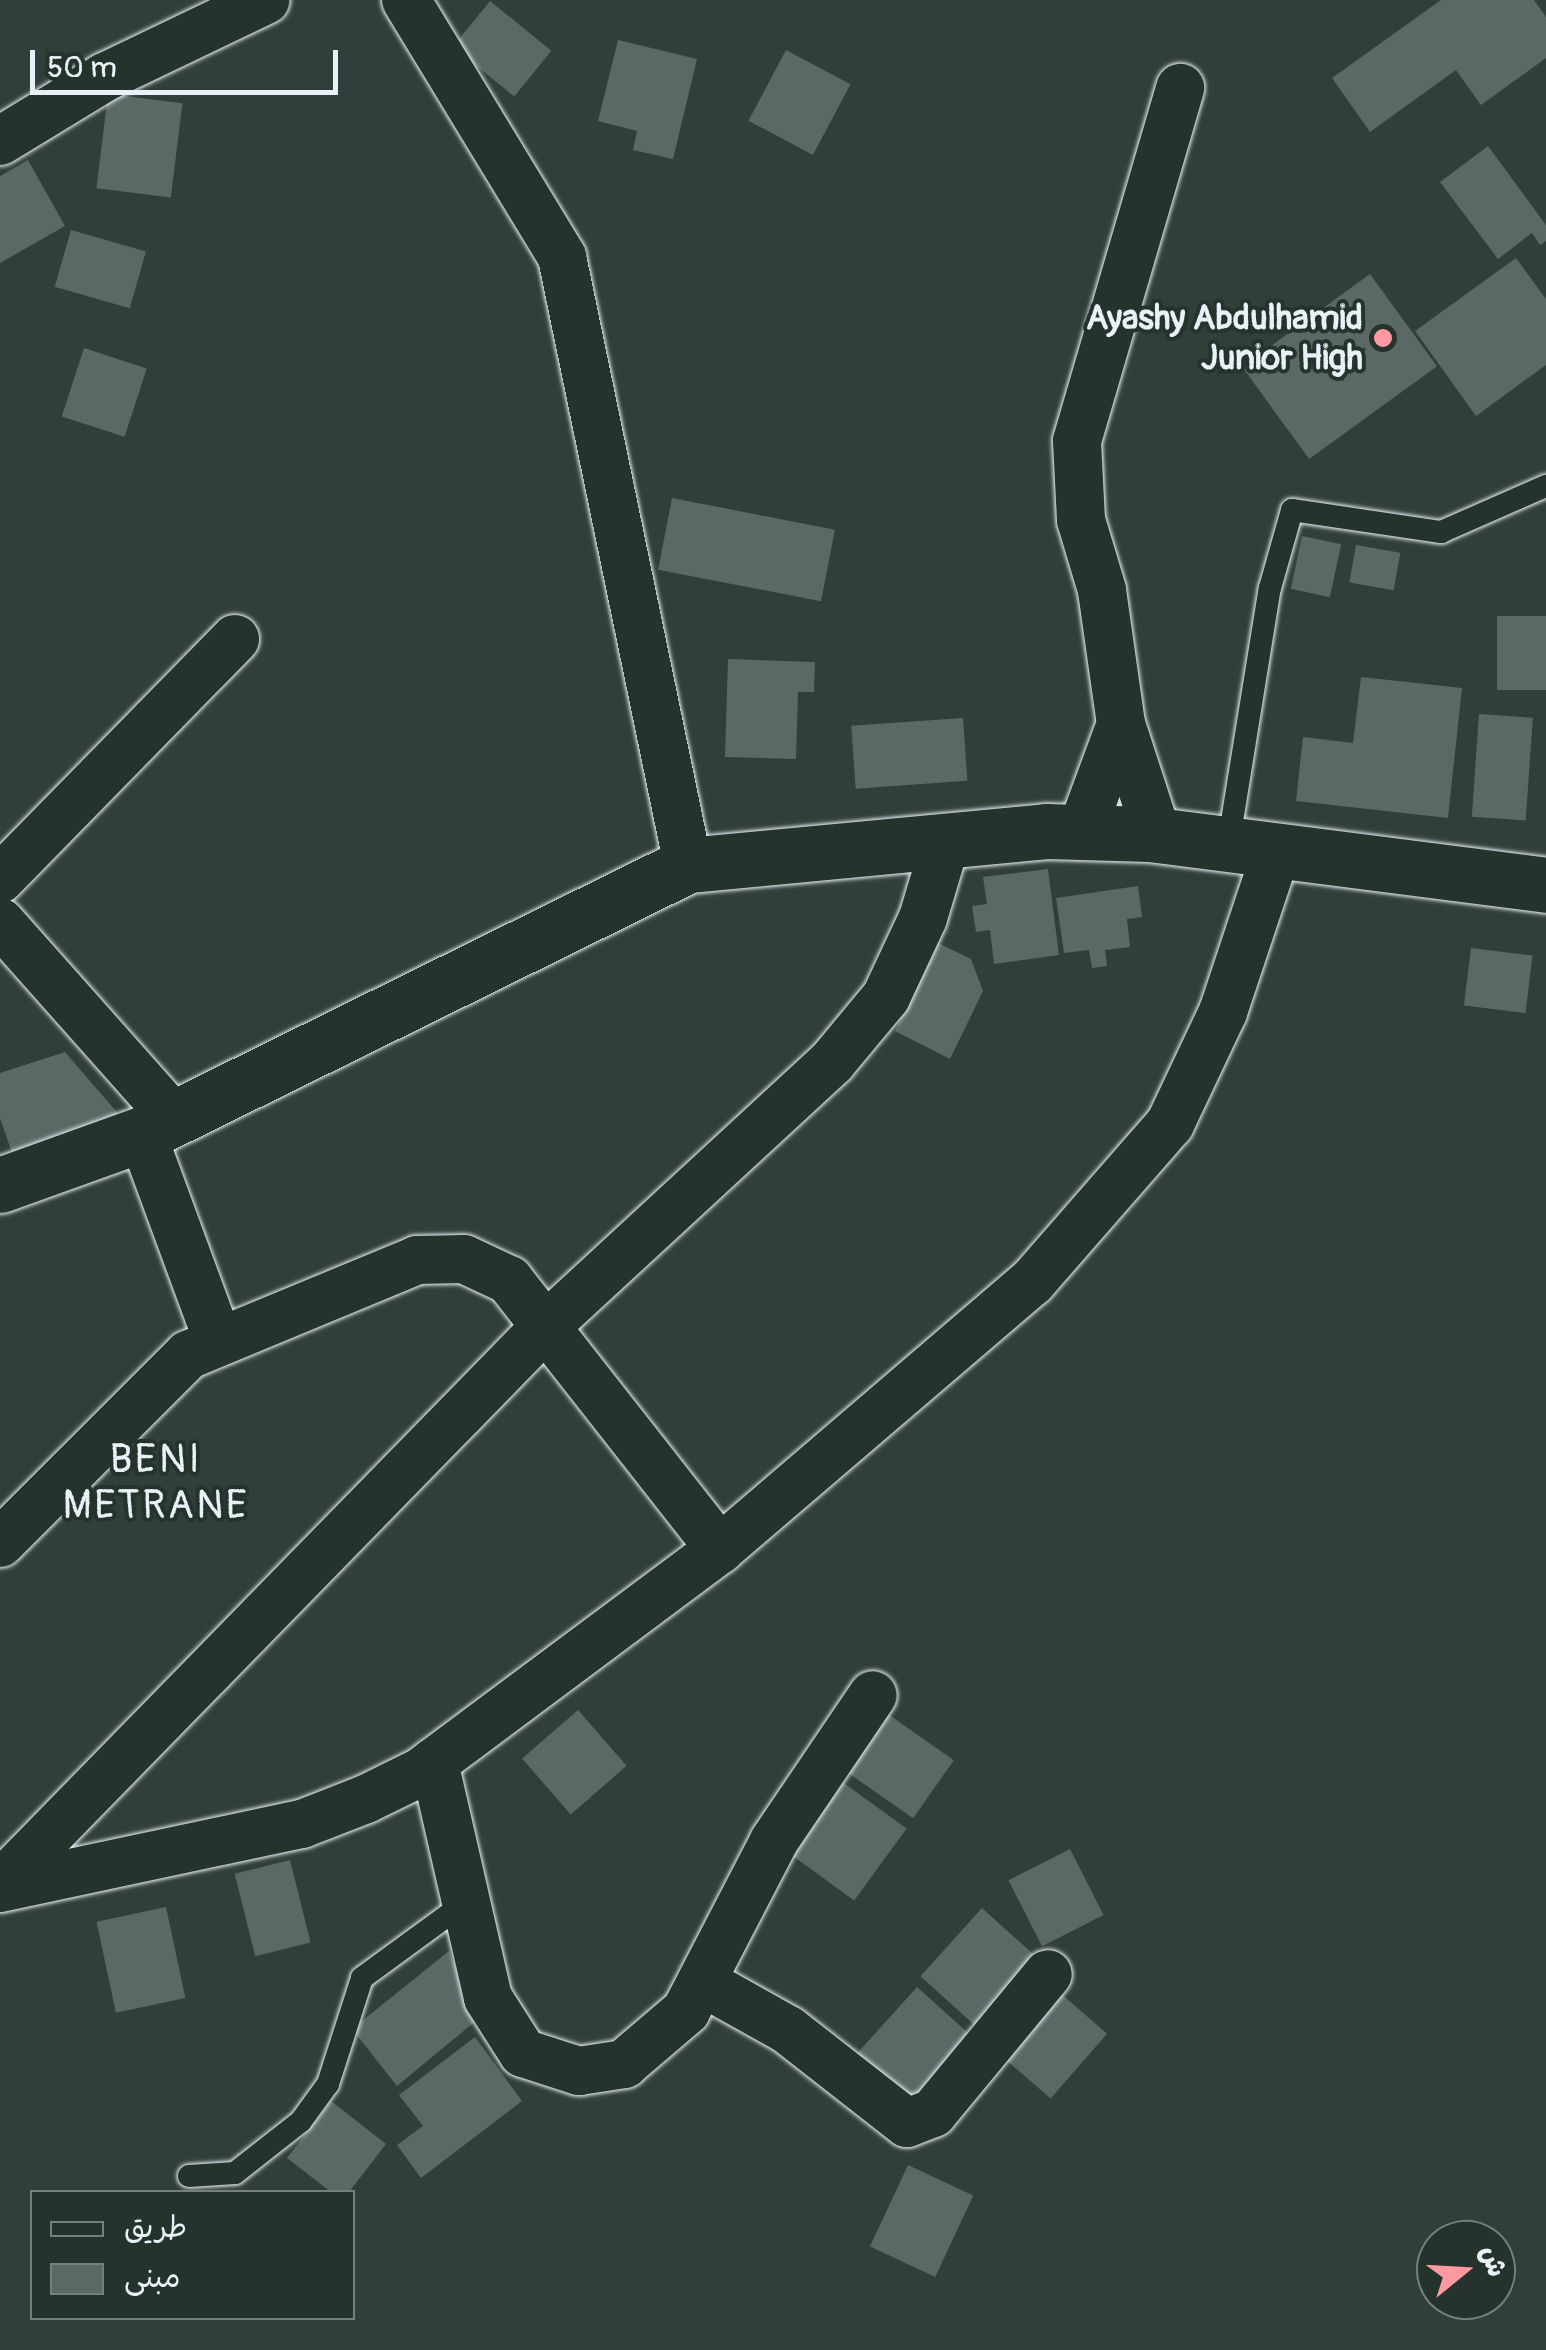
<!DOCTYPE html>
<meta charset="utf-8">
<style>
body{margin:0}
#map{position:relative;width:1546px;height:2350px;overflow:hidden;background:#323e39;font-family:Pangolin,"Playpen Sans Arabic",sans-serif}
div>[style]{position:absolute}
[style*='--x']{left:calc(var(--x)*1px);top:calc(var(--y)*1px);width:calc(var(--w)*1px);rotate:calc(var(--a)*1deg)}
.building>*{inset:0;background:#5c6865;transform-origin:0 0}
.roads{filter:drop-shadow(0 0 2px #e8f1f8) drop-shadow(0 0 2px #e8f1f8)}
.service>*{height:22px;margin:-11px;padding:0 11px;transform-origin:11px;border-radius:11px;background:#26332d}
.minor>*{height:48px;margin:-24px;padding:0 24px;transform-origin:24px;border-radius:24px;background:#26332d}
.tertiary>*{height:55px;margin:-27.5px;padding:0 27.5px;transform-origin:27.5px;border-radius:27.5px;background:#26332d}
.dots>*{width:28px;height:28px;translate:-50% -50%;box-sizing:border-box;border:5px solid #26332d;border-radius:50%}
span{translate:-50% -50%;white-space:nowrap;text-align:center;line-height:1.15;-webkit-text-stroke:8px #26332d;paint-order:stroke}
.poi-label{font-size:35px;color:#e8f1f8;font-weight:700}
.right{translate:-100% -50%;text-align:right}
.quarter-label{font-size:40px;color:#e8f1f8;letter-spacing:2.5px}
.legend{position:absolute;left:30px;top:2190px;width:325px;height:130px;box-sizing:border-box;background:#26332d;border:2px solid #747f7e;margin:0;padding:12px 18px;list-style:none;font-size:30px;color:#e8f1f8}
.legend li{display:flex;align-items:center;gap:20px;height:50px}
.legend b{width:50px;border:2px solid #747f7e}
.north{position:absolute;left:1416px;top:2220px;width:100px;height:100px;box-sizing:border-box;background:#26332d;border:2px solid #747f7e;border-radius:50%;rotate:72deg;font-size:28px;font-weight:700;line-height:40px;text-align:center;color:#e8f1f8}
.north::after{content:'';display:block;margin:auto;width:35px;height:45px;background:#ff9aa2;clip-path:polygon(50% 0,100% 100%,50% 72%,0 100%)}
.scale{position:absolute;left:30px;top:50px;width:308px;height:45px;box-sizing:border-box;border:5px solid #e8f1f8;border-top:0;padding-left:12px;font-size:30px;line-height:35px;white-space:nowrap;color:#e8f1f8;-webkit-text-stroke:8px #26332d;paint-order:stroke}
</style>
<div id="map">
<div class="building">
<div style="clip-path:polygon(1441px 0,1534px 0,1546px 17px,1546px 58px,1481px 105px,1456px 70px,1370px 132px,1332px 78px)"></div>
<div style="left:490px;top:1px;width:79px;height:59px;rotate:39deg"></div>
<div style="clip-path:polygon(618px 40px,697px 59px,673px 159px,633px 150px,637px 131px,598px 121px)"></div>
<div style="left:786px;top:50px;width:73px;height:80px;rotate:28deg"></div>
<div style="left:108px;top:94px;width:75px;height:95px;rotate:7deg"></div>
<div style="clip-path:polygon(1488px 146px,1546px 225px,1546px 241px,1540px 245px,1532px 233px,1498px 259px,1440px 182px)"></div>
<div style="clip-path:polygon(28px 160px,65px 226px,0 263px,0 176px)"></div>
<div style="left:71px;top:230px;width:78px;height:59px;rotate:16deg"></div>
<div style="clip-path:polygon(1516px 258px,1546px 299px,1546px 365px,1476px 416px,1415px 331px)"></div>
<div style="left:1370px;top:274px;width:114px;height:158px;rotate:54deg"></div>
<div style="left:84px;top:348px;width:66px;height:72px;rotate:18deg"></div>
<div style="left:672px;top:498px;width:166px;height:73px;rotate:11deg"></div>
<div style="left:1302px;top:536px;width:40px;height:54px;rotate:12deg"></div>
<div style="left:1356px;top:545px;width:45px;height:38px;rotate:10deg"></div>
<div style="left:1546px;top:616px;width:74px;height:49px;rotate:90deg"></div>
<div style="clip-path:polygon(728px 659px,815px 662px,814px 692px,798px 692px,796px 759px,725px 757px)"></div>
<div style="clip-path:polygon(1361px 677px,1462px 688px,1448px 818px,1296px 801px,1303px 737px,1353px 743px)"></div>
<div style="left:1479px;top:714px;width:54px;height:103px;rotate:4deg"></div>
<div style="left:963px;top:718px;width:63px;height:112px;rotate:86deg"></div>
<div style="clip-path:polygon(1048px 869px,1059px 955px,994px 964px,990px 930px,976px 932px,972px 906px,987px 904px,983px 877px)"></div>
<div style="clip-path:polygon(1138px 886px,1142px 917px,1127px 919px,1130px 947px,1105px 950px,1107px 966px,1092px 968px,1089px 950px,1064px 953px,1056px 898px)"></div>
<div style="clip-path:polygon(938px 943px,971px 959px,983px 991px,950px 1059px,895px 1031px)"></div>
<div style="left:1471px;top:948px;width:62px;height:58px;rotate:7deg"></div>
<div style="clip-path:polygon(65px 1052px,121px 1117px,12px 1153px,0 1118px,0 1073px)"></div>
<div style="left:578px;top:1710px;width:74px;height:74px;rotate:49deg"></div>
<div style="left:885px;top:1712px;width:84px;height:71px;rotate:35deg"></div>
<div style="left:841px;top:1781px;width:81px;height:89px;rotate:36deg"></div>
<div style="left:1070px;top:1849px;width:74px;height:69px;rotate:63deg"></div>
<div style="left:290px;top:1860px;width:85px;height:57px;rotate:76deg"></div>
<div style="left:166px;top:1907px;width:93px;height:71px;rotate:78deg"></div>
<div style="left:982px;top:1908px;width:78px;height:92px;rotate:42deg"></div>
<div style="clip-path:polygon(449px 1951px,477px 2020px,397px 2086px,352px 2029px)"></div>
<div style="left:917px;top:1987px;width:76px;height:97px;rotate:42deg"></div>
<div style="left:1058px;top:1991px;width:65px;height:86px;rotate:41deg"></div>
<div style="clip-path:polygon(475px 2037px,522px 2101px,421px 2178px,397px 2145px,423px 2126px,399px 2095px)"></div>
<div style="clip-path:polygon(331px 2101px,386px 2144px,349px 2192px,331px 2192px,287px 2158px)"></div>
<div style="left:908px;top:2165px;width:72px;height:90px;rotate:25deg"></div>
</div>
<div class="roads">
<div class="service">
<div style="--x:1228;--y:846;--w:261;--a:-80.8"></div>
<div style="--x:1270;--y:588;--w:81;--a:-74.2"></div>
<div style="--x:1292;--y:510;--w:151;--a:8.4"></div>
<div style="--x:1441;--y:532;--w:115;--a:-23.7"></div>
<div style="--x:189;--y:2176;--w:46;--a:-3.7"></div>
<div style="--x:235;--y:2173;--w:84;--a:-38.2"></div>
<div style="--x:301;--y:2121;--w:46;--a:-53.9"></div>
<div style="--x:328;--y:2084;--w:111;--a:-72.2"></div>
<div style="--x:362;--y:1978;--w:129;--a:-36.2"></div>
</div>
<div class="minor">
<div style="--x:406;--y:0;--w:301;--a:58.7"></div>
<div style="--x:562;--y:257;--w:621;--a:78.29"></div>
<div style="--x:0;--y:141;--w:123;--a:-31.4"></div>
<div style="--x:105;--y:77;--w:178;--a:-25.6"></div>
<div style="--x:1121;--y:724;--w:117;--a:72"></div>
<div style="--x:1081;--y:832;--w:115;--a:-69.7"></div>
<div style="--x:1121;--y:724;--w:135;--a:-98.1"></div>
<div style="--x:1102;--y:590;--w:73;--a:-106.7"></div>
<div style="--x:1081;--y:520;--w:79;--a:-92.9"></div>
<div style="--x:1077;--y:441;--w:368;--a:-73.7"></div>
<div style="--x:0;--y:879;--w:336;--a:-45.6"></div>
<div style="--x:0;--y:922;--w:262;--a:48.4"></div>
<div style="--x:142;--y:1134;--w:217;--a:69.8"></div>
<div style="--x:0;--y:1543;--w:266;--a:-45"></div>
<div style="--x:188;--y:1355;--w:248;--a:-22.5"></div>
<div style="--x:417;--y:1260;--w:47;--a:-1.2"></div>
<div style="--x:464;--y:1259;--w:50;--a:25"></div>
<div style="--x:509;--y:1280;--w:342;--a:51.9"></div>
<div style="--x:434;--y:1762;--w:242;--a:77.1"></div>
<div style="--x:488;--y:1998;--w:65;--a:57.5"></div>
<div style="--x:523;--y:2053;--w:59;--a:17.8"></div>
<div style="--x:579;--y:2071;--w:46;--a:-8.8"></div>
<div style="--x:624;--y:2064;--w:82;--a:-40.5"></div>
<div style="--x:686;--y:2011;--w:191;--a:-62.6"></div>
<div style="--x:774;--y:1841;--w:176;--a:-55.9"></div>
<div style="--x:0;--y:1885;--w:781;--a:-45.67"></div>
<div style="--x:546;--y:1326;--w:389;--a:-42.7"></div>
<div style="--x:832;--y:1062;--w:85;--a:-50.3"></div>
<div style="--x:886;--y:997;--w:87;--a:-64.9"></div>
<div style="--x:923;--y:918;--w:80;--a:-73.4"></div>
<div style="--x:0;--y:1888;--w:309;--a:-12"></div>
<div style="--x:302;--y:1824;--w:69;--a:-21.3"></div>
<div style="--x:366;--y:1799;--w:61;--a:-26.1"></div>
<div style="--x:421;--y:1772;--w:373;--a:-36.7"></div>
<div style="--x:720;--y:1549;--w:411;--a:-40.6"></div>
<div style="--x:1032;--y:1282;--w:210;--a:-48.9"></div>
<div style="--x:1170;--y:1124;--w:124;--a:-64.7"></div>
<div style="--x:1223;--y:1012;--w:168;--a:-71.6"></div>
<div style="--x:704;--y:1983;--w:96;--a:29.2"></div>
<div style="--x:788;--y:2030;--w:151;--a:38"></div>
<div style="--x:907;--y:2123;--w:28;--a:-21"></div>
<div style="--x:933;--y:2113;--w:180;--a:-50.4"></div>
</div>
<div class="tertiary">
<div style="--x:0;--y:1185;--w:151;--a:-19.8"></div>
<div style="--x:142;--y:1134;--w:609;--a:-26.23"></div>
<div style="--x:688;--y:865;--w:360;--a:-5.4"></div>
<div style="--x:1046;--y:831;--w:103;--a:1.7"></div>
<div style="--x:1149;--y:834;--w:400;--a:7.3"></div>
</div>
</div>
<div class="dots">
<div style="left:1383px;top:338px;background:#ff9aa2"></div>
</div>
<div class="poi-label">
<span class="right" style="left:1363px;top:338px">Ayashy Abdulhamid<br>Junior High</span>
</div>
<div class="quarter-label">
<span style="left:156px;top:1483px">BENI<br>METRANE</span>
</div>
<ul class="legend">
<li><b style="height:12px;background:#26332d"></b>طريق</li>
<li><b style="height:28px;background:#5c6865"></b>مبنى</li>
</ul>
<div class="north">ش</div>
<div class="scale">50 m</div>
</div>
